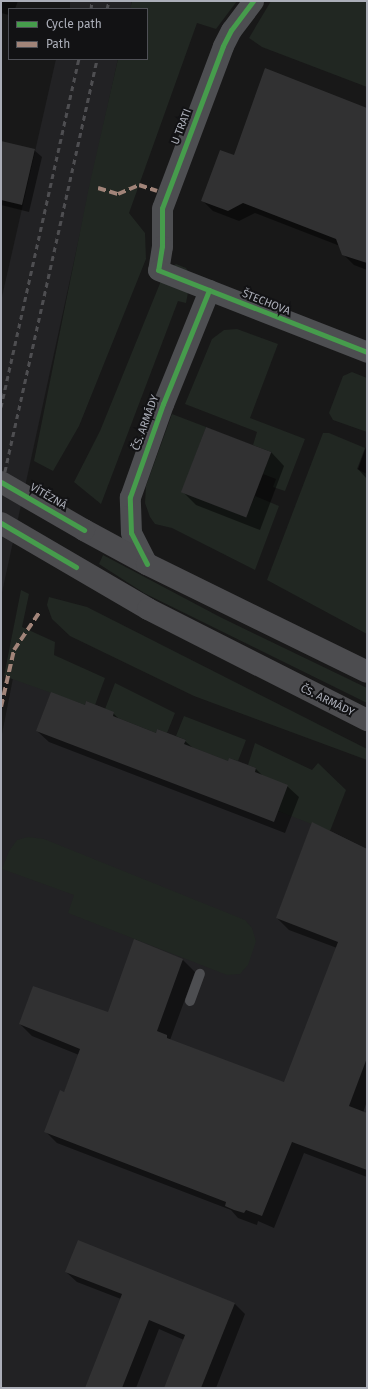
<!DOCTYPE html>
<meta charset="utf-8">
<style>
body{margin:0}
#map{position:relative;width:368px;height:1389px;overflow:hidden;background:#181818;font-family:"Fira Sans",sans-serif}
div>[style]{position:absolute}
[style*='--x']{left:calc(var(--x)*1px);top:calc(var(--y)*1px);width:calc(var(--w)*1px);rotate:calc(var(--a)*1deg)}
.built>*{inset:0;background:#222224;transform-origin:0 0}
.green>*{inset:0;background:#212722}
.shadow>*{inset:0;background:#0007}
.building>*{inset:0;background:#313132;transform-origin:0 0}
.service>*{height:10px;margin:-5px;padding:0 5px;transform-origin:5px;border-radius:5px;background:#4d4e51}
.minor>*{height:21px;margin:-10.5px;padding:0 10.5px;transform-origin:10.5px;border-radius:10.5px;background:#4d4e51}
.secondary>*{height:22px;margin:-11px;padding:0 11px;transform-origin:11px;border-radius:11px;background:#4c4c4f}
.rail>*{height:3px;margin-top:-1.5px;transform-origin:0;background:repeating-linear-gradient(90deg,#4e4e51 0 5px,transparent 0 9px)}
.secondary-bridge>*{height:22px;margin:-11px;padding:0 11px;transform-origin:11px;border-radius:11px;background:#4c4c4f}
.quiet>*{height:4px;margin-top:-2px;transform-origin:0;background:repeating-linear-gradient(90deg,#a18479 0 8px,transparent 0 12px)}
.cycleway>*{height:5px;margin:-2.5px;padding:0 2.5px;transform-origin:2.5px;border-radius:2.5px;background:#469c4c}
span{translate:-50% -50%;white-space:nowrap;text-align:center;line-height:1.15;-webkit-text-stroke:4px #121214;paint-order:stroke}
.street-label{font-size:11px;color:#abaeb8}
.frame{position:absolute;inset:0;border:2px solid #abaeb8;pointer-events:none}
.legend{position:absolute;left:8px;top:8px;width:140px;height:52px;box-sizing:border-box;background:#121214;border:1px solid #4f5056;margin:0;padding:5px 7px;list-style:none;font-size:12px;color:#abaeb8}
.legend li{display:flex;align-items:center;gap:8px;height:20px}
.legend b{width:20px;border:1px solid #4f5056}
</style>
<div id="map">
<div class="built">
<div style="left:70px;top:1px;width:61px;height:8px"></div>
<div style="clip-path:polygon(56px 59px,118px 59px,1px 597px,1px 301px)"></div>
<div style="clip-path:polygon(13px 678px,85px 705px,86px 701px,114px 712px,113px 716px,156px 733px,157px 729px,256px 768px,255px 772px,278px 811px,312px 822px,367px 849px,367px 1388px,1px 1388px,1px 739px)"></div>
</div>
<div class="green">
<div style="clip-path:polygon(132px 1px,237px 1px,216px 29px,197px 23px,129px 213px,145px 233px,146px 259px,79px 426px,53px 471px,34px 461px,89px 187px,118px 59px,147px 59px,147px 9px,130px 9px)"></div>
<div style="clip-path:polygon(271px 1px,367px 1px,367px 87px,262px 47px,249px 38px)"></div>
<div style="clip-path:polygon(176px 264px,186px 268px,191px 277px,186px 303px,178px 301px,101px 504px,74px 482px,100px 431px,165px 271px)"></div>
<div style="clip-path:polygon(237px 329px,278px 344px,250px 418px,305px 439px,285px 491px,273px 487px,276px 479px,263px 474px,271px 452px,253px 445px,257px 432px,185px 404px,212px 339px,224px 330px)"></div>
<div style="clip-path:polygon(352px 372px,367px 378px,367px 432px,333px 420px,329px 413px,343px 376px)"></div>
<div style="clip-path:polygon(172px 414px,206px 427px,182px 492px,246px 517px,255px 496px,279px 506px,255px 570px,172px 528px,155px 524px,150px 517px,145px 503px,146px 486px)"></div>
<div style="clip-path:polygon(323px 433px,329px 433px,365px 448px,357px 469px,367px 474px,367px 634px,267px 580px)"></div>
<div style="clip-path:polygon(103px 555px,220px 617px,367px 688px,367px 703px,144px 593px,99px 564px)"></div>
<div style="clip-path:polygon(21px 590px,29px 594px,22px 627px,55px 642px,54px 655px,105px 678px,95px 705px,86px 701px,85px 705px,4px 676px)"></div>
<div style="clip-path:polygon(49px 597px,87px 607px,367px 749px,367px 760px,194px 696px,70px 636px,52px 619px,47px 605px)"></div>
<div style="clip-path:polygon(115px 683px,175px 713px,167px 733px,157px 729px,156px 733px,113px 716px,105px 709px)"></div>
<div style="clip-path:polygon(184px 716px,246px 740px,238px 761px,229px 758px,228px 761px,184px 744px,186px 740px,176px 736px)"></div>
<div style="clip-path:polygon(255px 743px,312px 770px,318px 763px,346px 790px,330px 831px,278px 811px,255px 772px,256px 768px,248px 765px)"></div>
<div style="clip-path:polygon(28px 837px,44px 839px,245px 920px,252px 928px,256px 941px,248px 965px,240px 974px,227px 975px,68px 913px,74px 895px,2px 869px,9px 851px,17px 840px)"></div>
</div>
<div class="shadow">
<div style="clip-path:polygon(1px 1px,18px 1px,15px 9px,9px 9px,9px 15px,1px 13px)"></div>
<div style="clip-path:polygon(367px 108px,367px 270px,354px 265px,343px 254px,340px 246px,255px 213px,239px 221px,213px 211px,202px 200px,234px 156px)"></div>
<div style="clip-path:polygon(1px 148px,34px 150px,42px 157px,29px 212px,1px 205px)"></div>
<div style="clip-path:polygon(207px 428px,271px 452px,284px 466px,260px 530px,196px 505px,183px 492px)"></div>
<div style="clip-path:polygon(367px 444px,367px 479px,358px 469px)"></div>
<div style="clip-path:polygon(85px 706px,113px 713px,120px 720px,156px 734px,185px 741px,194px 749px,229px 762px,256px 769px,264px 777px,287px 786px,299px 797px,285px 833px,49px 742px,37px 731px)"></div>
<div style="clip-path:polygon(367px 850px,367px 1101px,363px 1113px,367px 1116px,367px 1177px,304px 1153px,274px 1228px,258px 1221px,257px 1225px,238px 1218px,231px 1210px,57px 1143px,45px 1131px,64px 1093px,79px 1055px,32px 1036px,20px 1024px,108px 1013px,183px 960px,195px 972px,170px 1040px,285px 1083px,337px 948px,289px 930px,277px 918px)"></div>
<div style="clip-path:polygon(66px 1272px,235px 1304px,245px 1314px,216px 1388px,165px 1388px,184px 1340px,159px 1329px,136px 1388px,88px 1388px,121px 1299px,77px 1282px)"></div>
</div>
<div class="building">
<div style="clip-path:polygon(265px 68px,367px 108px,367px 263px,342px 255px,336px 239px,243px 203px,228px 211px,201px 201px,220px 150px,234px 155px)"></div>
<div style="clip-path:polygon(1px 141px,35px 149px,22px 205px,1px 200px)"></div>
<div style="left:206px;top:427px;width:70px;height:70px;rotate:21deg"></div>
<div style="clip-path:polygon(51px 692px,85px 705px,86px 701px,114px 712px,113px 716px,156px 733px,157px 729px,186px 740px,184px 744px,228px 761px,229px 758px,256px 768px,255px 772px,288px 785px,274px 822px,36px 731px)"></div>
<div style="clip-path:polygon(312px 822px,367px 849px,367px 1058px,349px 1106px,367px 1113px,367px 1170px,292px 1142px,262px 1216px,246px 1210px,244px 1213px,234px 1210px,225px 1206px,226px 1202px,44px 1132px,60px 1090px,64px 1092px,80px 1049px,19px 1024px,33px 986px,108px 1012px,134px 939px,183px 959px,157px 1031px,167px 1035px,167px 1038px,284px 1082px,338px 942px,276px 918px)"></div>
<div style="clip-path:polygon(78px 1240px,235px 1303px,201px 1388px,164px 1388px,185px 1335px,149px 1320px,122px 1388px,85px 1388px,122px 1294px,65px 1272px)"></div>
</div>
<div class="service">
<div style="--x:190;--y:1001;--w:29;--a:-70"></div>
</div>
<div class="minor">
<div style="--x:253;--y:1;--w:36;--a:127"></div>
<div style="--x:231;--y:30;--w:18;--a:117"></div>
<div style="--x:223;--y:46;--w:173;--a:110.6"></div>
<div style="--x:162;--y:208;--w:38;--a:90"></div>
<div style="--x:162;--y:246;--w:24;--a:99"></div>
<div style="--x:158;--y:270;--w:225;--a:21.4"></div>
<div style="--x:147;--y:564;--w:35;--a:-117"></div>
<div style="--x:131;--y:533;--w:36;--a:-92"></div>
<div style="--x:130;--y:497;--w:99;--a:-70.5"></div>
<div style="--x:163;--y:404;--w:123;--a:-68"></div>
</div>
<div class="secondary">
<div style="--x:1;--y:523;--w:170;--a:30.3"></div>
<div style="--x:148;--y:609;--w:246;--a:26.9"></div>
<div style="--x:84;--y:530;--w:72;--a:28.4"></div>
<div style="--x:147;--y:564;--w:245;--a:26.1"></div>
</div>
<div class="rail">
<div style="--x:91;--y:9;--w:8;--a:-83"></div>
<div style="--x:107;--y:9;--w:8;--a:-76"></div>
<div style="--x:1;--y:407;--w:357;--a:-77.4"></div>
<div style="--x:1;--y:489;--w:441;--a:-77.4"></div>
</div>
<div class="secondary-bridge">
<div style="--x:1;--y:482;--w:96;--a:30"></div>
</div>
<div class="quiet">
<div style="--x:98;--y:188;--w:21;--a:17"></div>
<div style="--x:118;--y:194;--w:23;--a:-23"></div>
<div style="--x:139;--y:185;--w:19;--a:18"></div>
<div style="--x:1;--y:707;--w:58;--a:-77.2"></div>
<div style="--x:14;--y:650;--w:45;--a:-56"></div>
</div>
<div class="cycleway">
<div style="--x:253;--y:1;--w:36;--a:127"></div>
<div style="--x:231;--y:30;--w:18;--a:117"></div>
<div style="--x:223;--y:46;--w:173;--a:110.6"></div>
<div style="--x:162;--y:208;--w:38;--a:90"></div>
<div style="--x:162;--y:246;--w:24;--a:99"></div>
<div style="--x:158;--y:270;--w:225;--a:21.4"></div>
<div style="--x:1;--y:482;--w:96;--a:30"></div>
<div style="--x:1;--y:523;--w:87;--a:30.4"></div>
<div style="--x:147;--y:564;--w:35;--a:-117"></div>
<div style="--x:131;--y:533;--w:36;--a:-92"></div>
<div style="--x:130;--y:497;--w:99;--a:-70.5"></div>
<div style="--x:163;--y:404;--w:123;--a:-68"></div>
</div>
<div class="street-label">
<span style="left:182px;top:127px;rotate:-69deg">U TRATI</span>
<span style="left:266px;top:303px;rotate:22deg">ŠTECHOVA</span>
<span style="left:146px;top:423px;rotate:-70deg">ČS. ARMÁDY</span>
<span style="left:48px;top:497px;rotate:30deg">VÍTĚZNÁ</span>
<span style="left:327px;top:701px;rotate:26deg">ČS. ARMÁDY</span>
</div>
<div class="frame"></div>
<ul class="legend">
<li><b style="height:5px;background:#469c4c"></b>Cycle path</li>
<li><b style="height:5px;background:#a18479"></b>Path</li>
</ul>
</div>
